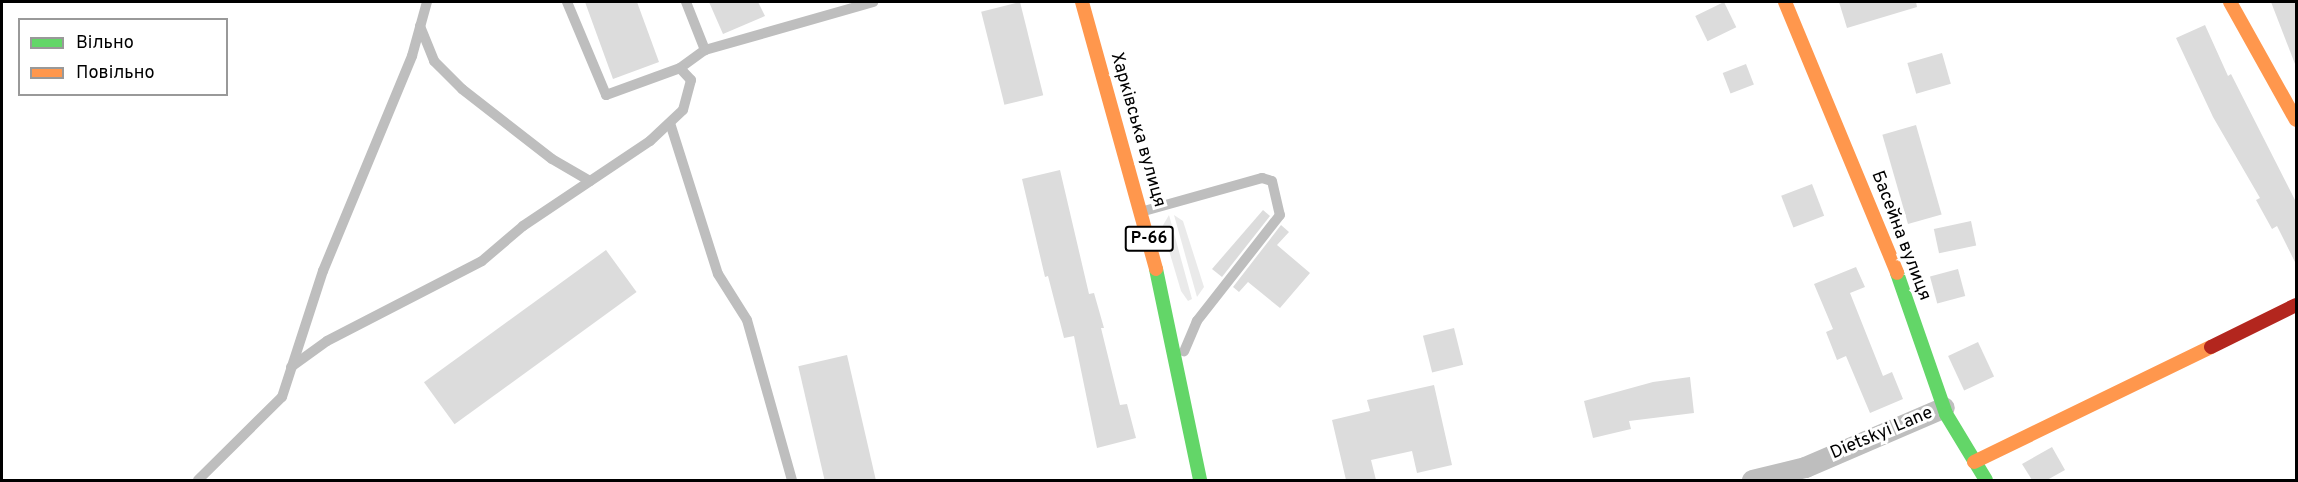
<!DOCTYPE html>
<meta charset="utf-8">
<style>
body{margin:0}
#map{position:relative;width:2298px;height:482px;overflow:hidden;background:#fff;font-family:Overpass,sans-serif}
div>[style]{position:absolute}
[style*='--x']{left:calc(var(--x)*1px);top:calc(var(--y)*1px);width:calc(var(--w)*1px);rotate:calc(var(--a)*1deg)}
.green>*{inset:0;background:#eaeaea}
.building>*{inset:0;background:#dcdcdc;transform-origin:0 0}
.lane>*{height:10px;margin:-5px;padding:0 5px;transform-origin:5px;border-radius:5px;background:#bebebe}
.street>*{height:21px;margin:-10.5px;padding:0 10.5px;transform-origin:10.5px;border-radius:10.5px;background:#bebebe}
.fast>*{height:14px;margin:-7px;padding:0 7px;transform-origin:7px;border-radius:7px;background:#63d668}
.slow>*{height:14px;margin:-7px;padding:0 7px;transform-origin:7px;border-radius:7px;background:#ff974d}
.jam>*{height:14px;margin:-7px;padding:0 7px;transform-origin:7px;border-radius:7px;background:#b3261e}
span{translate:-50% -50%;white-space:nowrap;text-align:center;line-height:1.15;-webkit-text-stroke:6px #fff;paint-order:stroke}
.shield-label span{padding:2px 4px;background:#fff;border:2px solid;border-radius:4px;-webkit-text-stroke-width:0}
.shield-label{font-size:16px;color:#000;font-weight:700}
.street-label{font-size:18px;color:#000}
.frame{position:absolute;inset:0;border:3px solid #000;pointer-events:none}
.legend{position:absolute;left:18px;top:18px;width:210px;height:78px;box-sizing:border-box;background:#fff;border:2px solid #999;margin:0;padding:8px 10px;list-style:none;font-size:18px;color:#000}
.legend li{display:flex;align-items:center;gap:12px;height:30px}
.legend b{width:30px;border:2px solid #999}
</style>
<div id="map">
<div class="green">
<div style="clip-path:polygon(1169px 215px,1192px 299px,1188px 301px,1181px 291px,1162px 227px)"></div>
<div style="clip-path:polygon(1174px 215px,1183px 221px,1204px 287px,1197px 297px)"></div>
</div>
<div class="building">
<div style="clip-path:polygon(585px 2px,637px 2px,659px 62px,613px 79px)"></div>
<div style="clip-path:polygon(709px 2px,758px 2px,765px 16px,723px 34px)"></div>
<div style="left:1020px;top:2px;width:96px;height:40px;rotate:76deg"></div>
<div style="left:1724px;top:2px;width:28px;height:32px;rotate:64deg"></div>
<div style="clip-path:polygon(1839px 2px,1916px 2px,1917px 7px,1847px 28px)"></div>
<div style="clip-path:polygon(2271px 2px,2296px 2px,2296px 64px,2295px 64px)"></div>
<div style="clip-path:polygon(2205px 25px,2228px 76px,2231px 74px,2296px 202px,2296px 264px,2277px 226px,2272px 229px,2256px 200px,2260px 198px,2213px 117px,2176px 38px)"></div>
<div style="left:1942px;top:53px;width:32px;height:36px;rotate:74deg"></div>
<div style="left:1746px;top:64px;width:22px;height:25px;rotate:69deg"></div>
<div style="left:1916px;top:125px;width:93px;height:35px;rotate:74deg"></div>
<div style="clip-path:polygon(1060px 170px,1089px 294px,1094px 293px,1104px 328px,1101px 328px,1120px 405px,1127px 404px,1136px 438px,1097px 448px,1074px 336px,1064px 338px,1048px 276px,1045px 277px,1022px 179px)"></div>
<div style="left:1812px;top:184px;width:34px;height:33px;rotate:69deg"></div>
<div style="clip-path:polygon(1263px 210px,1270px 216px,1222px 277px,1212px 269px)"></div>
<div style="left:1971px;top:221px;width:25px;height:38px;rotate:78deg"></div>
<div style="clip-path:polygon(1281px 225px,1289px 232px,1277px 245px,1310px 273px,1280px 308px,1248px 282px,1239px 292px,1233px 287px)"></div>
<div style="left:606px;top:250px;width:52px;height:225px;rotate:54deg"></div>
<div style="clip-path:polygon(1856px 267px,1865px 287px,1850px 293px,1883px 376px,1892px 372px,1903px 399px,1870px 413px,1846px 356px,1837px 360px,1826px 332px,1833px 329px,1814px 284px)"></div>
<div style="left:1958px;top:269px;width:28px;height:29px;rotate:75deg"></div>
<div style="left:1454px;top:328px;width:38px;height:32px;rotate:76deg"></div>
<div style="left:1978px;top:342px;width:38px;height:33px;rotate:65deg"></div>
<div style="left:847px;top:355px;width:128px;height:50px;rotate:77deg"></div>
<div style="clip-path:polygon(1690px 377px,1694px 413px,1629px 421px,1631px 429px,1593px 438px,1584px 401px,1653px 382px)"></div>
<div style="clip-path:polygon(1434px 385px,1452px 465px,1417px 473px,1412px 451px,1371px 460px,1376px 480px,1346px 480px,1332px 420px,1370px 411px,1367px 400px)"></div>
<div style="clip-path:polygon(2052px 447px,2065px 470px,2047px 480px,2032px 480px,2022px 464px)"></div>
</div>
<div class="lane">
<div style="--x:567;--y:2;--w:101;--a:67.2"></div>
<div style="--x:606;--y:95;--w:79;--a:-20"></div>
<div style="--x:680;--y:68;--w:31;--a:-36"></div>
<div style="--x:686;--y:2;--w:52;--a:68.4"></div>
<div style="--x:705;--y:50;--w:175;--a:-15.9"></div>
<div style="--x:420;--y:26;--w:38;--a:68"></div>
<div style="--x:434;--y:61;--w:40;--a:45"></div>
<div style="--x:462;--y:89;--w:114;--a:37.9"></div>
<div style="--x:552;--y:159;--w:44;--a:30.1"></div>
<div style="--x:670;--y:123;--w:158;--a:72.4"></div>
<div style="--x:718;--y:274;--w:54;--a:57.8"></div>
<div style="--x:747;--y:320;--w:166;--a:74.3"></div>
<div style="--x:1144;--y:211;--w:123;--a:-15.6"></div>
<div style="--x:1262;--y:178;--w:10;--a:17"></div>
<div style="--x:1272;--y:181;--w:35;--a:77"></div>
<div style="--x:1280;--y:215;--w:135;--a:128.1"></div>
<div style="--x:1197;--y:321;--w:33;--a:113"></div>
<div style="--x:291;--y:367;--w:44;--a:-35.8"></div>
<div style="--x:327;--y:341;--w:174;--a:-27.3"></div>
<div style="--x:482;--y:261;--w:54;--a:-40.5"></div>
<div style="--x:523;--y:226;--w:153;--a:-33.8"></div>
<div style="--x:650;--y:141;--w:45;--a:-43.2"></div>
<div style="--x:683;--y:110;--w:31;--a:-75"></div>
<div style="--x:691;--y:80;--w:16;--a:-133"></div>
<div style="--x:198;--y:480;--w:118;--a:-44.7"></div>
<div style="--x:282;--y:397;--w:133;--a:-72"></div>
<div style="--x:323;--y:271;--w:233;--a:-67.5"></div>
<div style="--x:412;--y:56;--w:56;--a:-74.5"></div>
</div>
<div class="street">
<div style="--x:1752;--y:480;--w:55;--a:-13.8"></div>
<div style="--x:1805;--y:467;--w:151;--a:-23.3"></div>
</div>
<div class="fast">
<div style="--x:1156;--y:269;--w:216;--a:78.2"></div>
<div style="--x:1897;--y:273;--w:149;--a:70.8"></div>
<div style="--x:1946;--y:414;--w:77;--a:58.8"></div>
</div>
<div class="slow">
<div style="--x:1082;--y:2;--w:277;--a:74.5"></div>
<div style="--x:1785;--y:2;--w:293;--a:67.5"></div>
<div style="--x:2230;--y:2;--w:135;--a:60.8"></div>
<div style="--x:1974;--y:462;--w:263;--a:-25.9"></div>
</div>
<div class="jam">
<div style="--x:2211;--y:347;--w:95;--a:-26.3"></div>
</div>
<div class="shield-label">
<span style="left:1149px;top:239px">Р-66</span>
</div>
<div class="street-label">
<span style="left:1137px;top:130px;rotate:74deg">Харківська вулиця</span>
<span style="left:1900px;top:236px;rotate:69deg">Басейна вулиця</span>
<span style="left:1882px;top:434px;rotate:-23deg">Dietskyi Lane</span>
</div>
<div class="frame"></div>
<ul class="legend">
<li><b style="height:8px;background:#63d668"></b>Вільно</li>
<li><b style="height:8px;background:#ff974d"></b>Повільно</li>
</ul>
</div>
